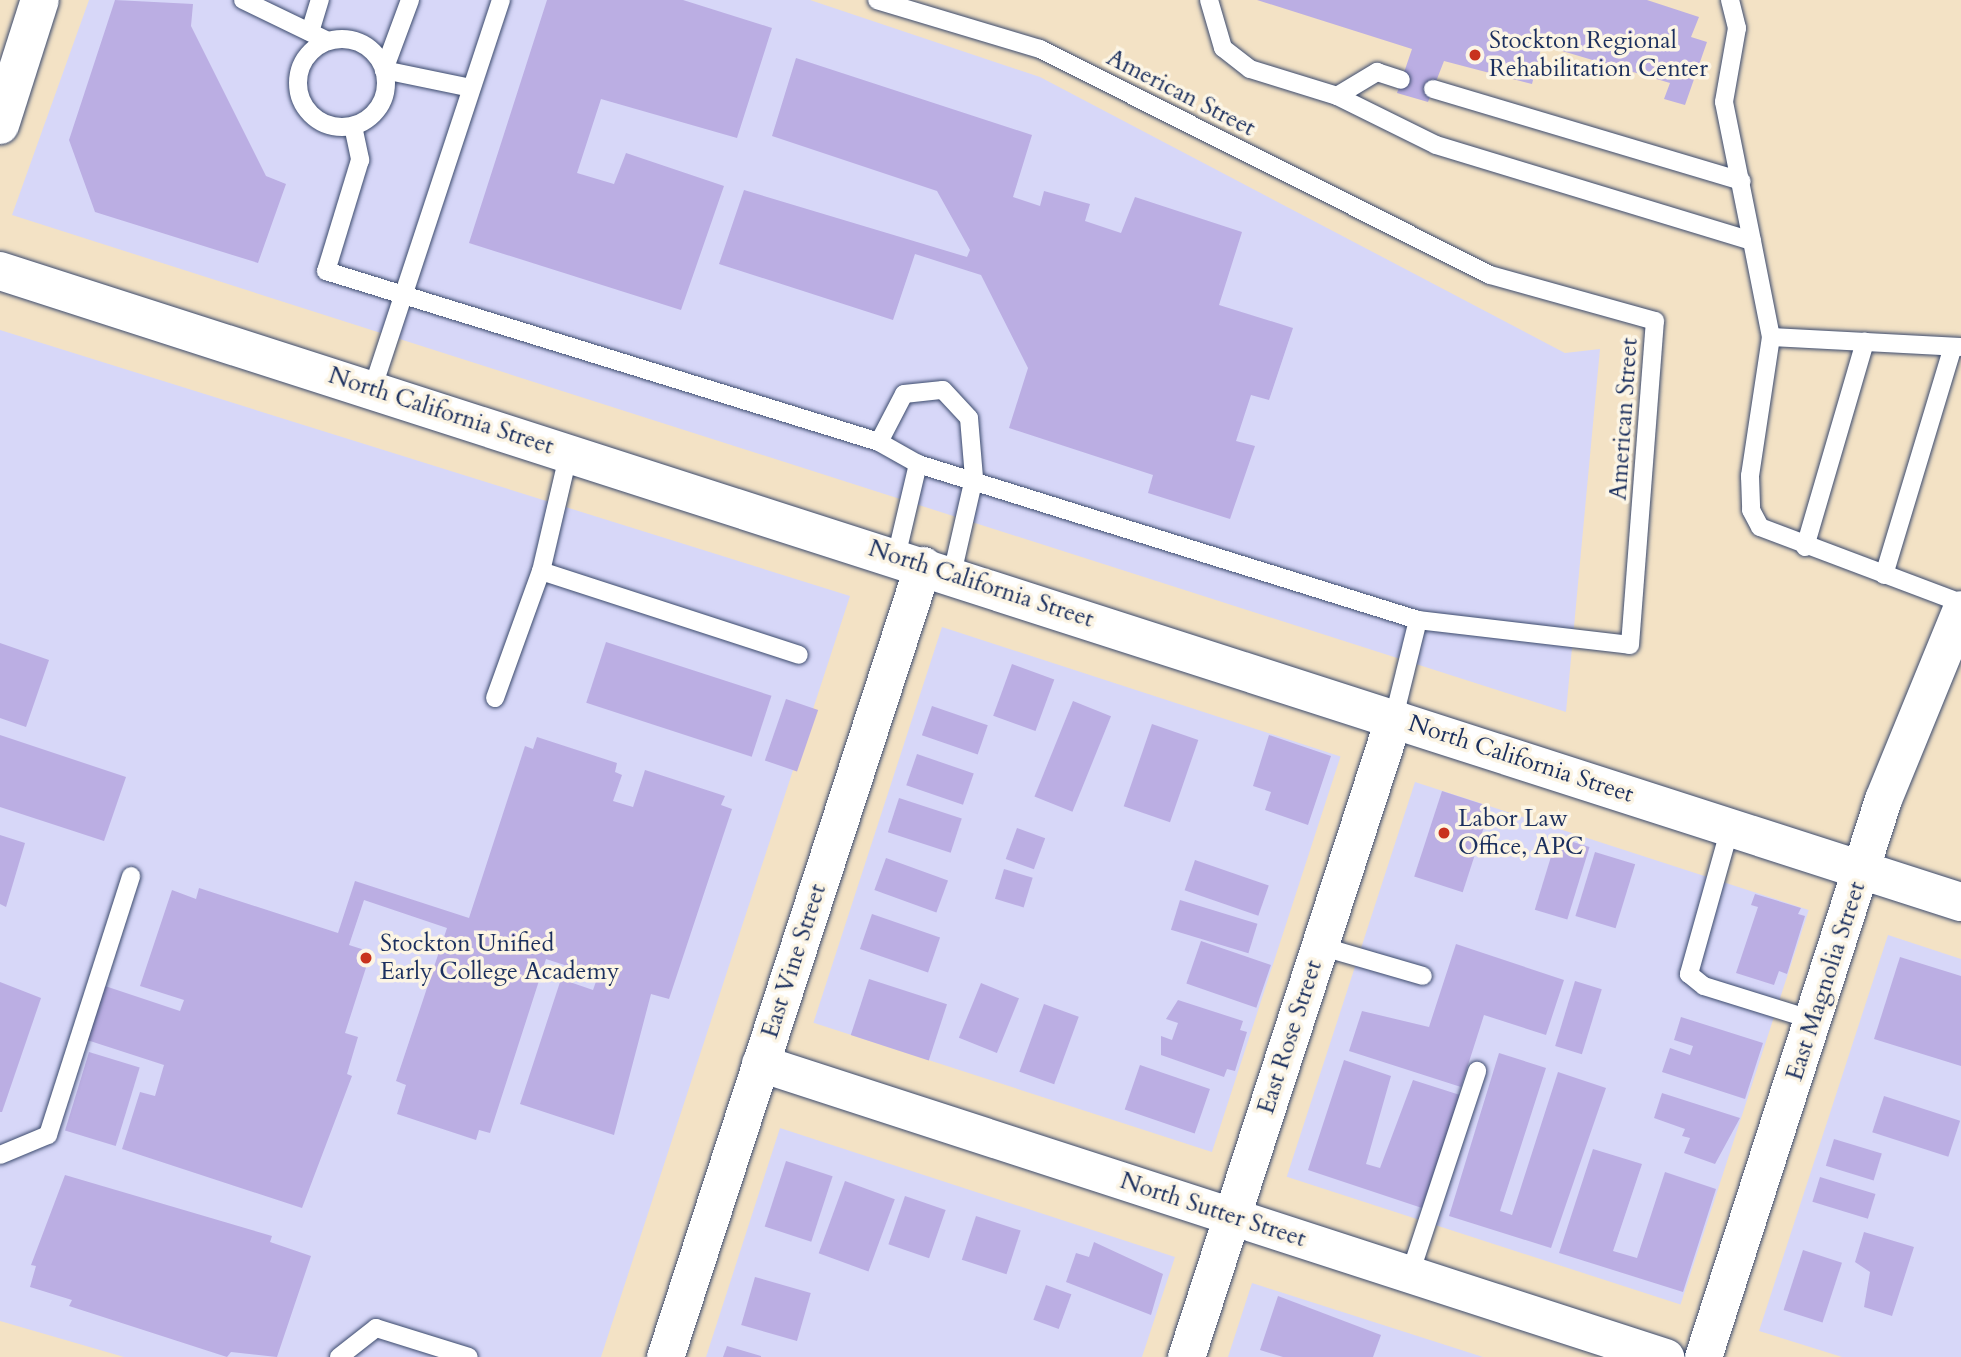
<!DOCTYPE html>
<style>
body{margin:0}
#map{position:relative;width:1961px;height:1357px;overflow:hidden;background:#f3e2c5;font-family:Cardo,serif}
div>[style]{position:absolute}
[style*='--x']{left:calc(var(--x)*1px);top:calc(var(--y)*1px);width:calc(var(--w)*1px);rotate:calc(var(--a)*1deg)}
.built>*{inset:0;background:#d7d7f8;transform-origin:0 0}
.building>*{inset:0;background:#bbaee3;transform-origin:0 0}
.roads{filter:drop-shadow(0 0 2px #3b4a6d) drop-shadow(0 0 2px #3b4a6d)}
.lane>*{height:18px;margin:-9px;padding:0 9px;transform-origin:9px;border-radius:9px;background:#fff}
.lane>.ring{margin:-9px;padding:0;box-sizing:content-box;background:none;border:18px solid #fff;border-radius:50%}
.street>*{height:37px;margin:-18.5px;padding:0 18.5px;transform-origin:18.5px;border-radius:18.5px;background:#fff}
.secondary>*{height:38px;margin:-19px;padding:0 19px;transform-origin:19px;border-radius:19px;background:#fff}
.dots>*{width:19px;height:19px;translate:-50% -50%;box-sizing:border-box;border:4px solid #fcf5e5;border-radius:50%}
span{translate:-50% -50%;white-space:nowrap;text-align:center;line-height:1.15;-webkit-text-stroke:7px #fcf5e5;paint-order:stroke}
.poi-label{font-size:24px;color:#1b2f5e}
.left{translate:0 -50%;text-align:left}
.street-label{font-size:24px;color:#1b2f5e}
</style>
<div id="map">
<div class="built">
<div style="clip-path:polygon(89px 0,810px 0,1040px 77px,1565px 353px,1600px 349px,1566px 712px,12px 215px)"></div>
<div style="clip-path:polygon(0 330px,850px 596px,601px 1357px,124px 1357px,0 1321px)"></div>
<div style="left:942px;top:627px;width:419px;height:416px;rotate:18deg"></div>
<div style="left:1415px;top:782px;width:414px;height:415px;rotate:18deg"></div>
<div style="clip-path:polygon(1888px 935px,1961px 959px,1961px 1357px,1842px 1357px,1759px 1331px)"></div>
<div style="clip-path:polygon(780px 1128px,1175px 1257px,1142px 1357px,706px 1357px)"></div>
<div style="clip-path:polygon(1252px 1283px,1483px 1357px,1228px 1357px)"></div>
</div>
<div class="building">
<div style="clip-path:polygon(115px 0,193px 4px,191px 26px,266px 176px,286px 184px,258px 263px,95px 212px,69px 140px)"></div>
<div style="clip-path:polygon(547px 0,683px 0,772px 28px,737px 138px,601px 99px,577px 173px,614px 184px,626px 153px,724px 186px,681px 310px,469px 243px)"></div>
<div style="clip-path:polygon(1257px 0,1647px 0,1699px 17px,1691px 37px,1707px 42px,1685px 105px,1664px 99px,1670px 83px,1542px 45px,1532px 84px,1444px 61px,1428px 102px,1397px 93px,1412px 49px)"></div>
<div style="clip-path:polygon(796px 58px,1032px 135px,1013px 197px,1040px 206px,1044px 191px,1090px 204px,1085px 221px,1121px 233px,1135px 197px,1242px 232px,1219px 305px,1293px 328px,1269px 400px,1251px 395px,1236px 441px,1255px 446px,1230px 519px,1148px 493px,1153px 475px,1009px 428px,1028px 368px,981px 275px,915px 254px,893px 320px,719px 264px,744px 190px,967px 257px,970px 250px,937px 191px,772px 136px)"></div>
<div style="left:606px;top:642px;width:174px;height:64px;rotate:18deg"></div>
<div style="clip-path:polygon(0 643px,49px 660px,26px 727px,0 718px)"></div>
<div style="left:1012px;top:664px;width:45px;height:55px;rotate:20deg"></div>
<div style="left:786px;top:699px;width:34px;height:65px;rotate:19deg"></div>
<div style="left:1073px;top:701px;width:41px;height:103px;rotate:22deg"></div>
<div style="left:932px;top:706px;width:59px;height:31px;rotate:19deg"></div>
<div style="left:1152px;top:724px;width:49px;height:87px;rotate:19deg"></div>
<div style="clip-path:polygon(0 735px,126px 777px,104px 841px,0 807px)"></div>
<div style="clip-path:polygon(1269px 735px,1331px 756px,1308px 825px,1265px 810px,1271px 792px,1253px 786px)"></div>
<div style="clip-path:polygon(537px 737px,617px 763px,615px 772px,622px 775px,613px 801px,633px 807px,645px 770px,725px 796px,721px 805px,732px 809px,669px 999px,651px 994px,614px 1135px,520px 1104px,561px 979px,593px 990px,598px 976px,546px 959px,490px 1133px,479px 1130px,476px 1140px,397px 1114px,406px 1085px,396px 1081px,447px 928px,364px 900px,349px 945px,371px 952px,345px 1033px,358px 1037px,347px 1074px,352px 1076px,302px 1208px,122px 1149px,140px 1092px,155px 1096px,164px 1065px,87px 1040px,105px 986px,180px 1011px,184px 1000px,140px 986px,172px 890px,196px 899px,199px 888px,338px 933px,355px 881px,469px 918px,525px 746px,533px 749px)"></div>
<div style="left:917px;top:754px;width:60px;height:33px;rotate:19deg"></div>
<div style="left:1442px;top:791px;width:51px;height:90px;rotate:18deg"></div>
<div style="left:899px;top:798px;width:66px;height:36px;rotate:18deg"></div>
<div style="left:1017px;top:828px;width:30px;height:33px;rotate:20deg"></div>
<div style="clip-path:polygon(0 835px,25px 843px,6px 907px,0 904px)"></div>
<div style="left:1557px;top:837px;width:34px;height:76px;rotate:17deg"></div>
<div style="left:1595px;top:852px;width:42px;height:67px;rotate:17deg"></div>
<div style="left:886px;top:858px;width:66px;height:34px;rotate:20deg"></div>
<div style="left:1195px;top:860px;width:78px;height:32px;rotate:19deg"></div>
<div style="left:1004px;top:869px;width:30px;height:31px;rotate:17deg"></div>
<div style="clip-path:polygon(1755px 894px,1801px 908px,1798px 914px,1805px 916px,1787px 974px,1779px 971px,1774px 985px,1736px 973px,1758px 907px,1751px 905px)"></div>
<div style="left:1180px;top:900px;width:81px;height:31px;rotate:17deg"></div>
<div style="left:872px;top:914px;width:72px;height:37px;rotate:19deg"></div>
<div style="left:1201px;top:941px;width:74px;height:45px;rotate:19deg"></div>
<div style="clip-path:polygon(1456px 944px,1564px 980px,1546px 1035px,1484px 1015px,1461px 1087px,1349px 1051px,1362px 1011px,1429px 1027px)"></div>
<div style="clip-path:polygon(1900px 957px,1961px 976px,1961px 1066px,1874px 1039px)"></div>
<div style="left:869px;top:979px;width:82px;height:59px;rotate:18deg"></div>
<div style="left:1575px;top:981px;width:28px;height:68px;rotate:17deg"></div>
<div style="clip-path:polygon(0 982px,41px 998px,2px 1112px,0 1112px)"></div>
<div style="left:981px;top:983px;width:41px;height:59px;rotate:22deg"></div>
<div style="clip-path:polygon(1178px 1000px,1243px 1021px,1240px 1030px,1247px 1032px,1235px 1071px,1227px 1069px,1224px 1077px,1161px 1055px,1161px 1036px,1172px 1040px,1178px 1023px,1166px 1019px)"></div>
<div style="left:1044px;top:1004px;width:37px;height:72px;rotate:20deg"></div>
<div style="clip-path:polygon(1681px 1017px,1763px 1043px,1745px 1099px,1662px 1072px,1670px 1048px,1690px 1055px,1693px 1046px,1674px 1040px)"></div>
<div style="left:89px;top:1052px;width:53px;height:82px;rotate:17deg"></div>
<div style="clip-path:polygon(1499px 1053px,1546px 1068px,1500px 1211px,1512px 1215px,1558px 1072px,1606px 1088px,1551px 1248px,1449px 1216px)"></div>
<div style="clip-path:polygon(1344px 1060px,1391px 1076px,1366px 1164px,1380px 1168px,1413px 1080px,1460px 1095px,1422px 1208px,1308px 1170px)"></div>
<div style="left:1140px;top:1065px;width:74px;height:47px;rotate:19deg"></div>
<div style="clip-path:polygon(1662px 1093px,1740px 1118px,1715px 1164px,1684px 1153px,1690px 1138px,1682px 1136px,1685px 1129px,1654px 1118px)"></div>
<div style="left:1884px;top:1096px;width:80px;height:38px;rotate:18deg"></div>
<div style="left:1834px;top:1139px;width:50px;height:28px;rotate:17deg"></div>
<div style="clip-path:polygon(1593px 1149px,1642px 1164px,1613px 1251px,1637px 1258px,1665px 1172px,1716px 1189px,1683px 1292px,1559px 1253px)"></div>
<div style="left:786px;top:1161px;width:49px;height:69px;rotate:18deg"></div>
<div style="clip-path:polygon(65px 1175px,272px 1236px,270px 1242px,311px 1256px,277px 1357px,231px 1352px,227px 1357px,69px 1306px,72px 1300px,30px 1287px,36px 1266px,31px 1265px)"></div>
<div style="left:1820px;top:1177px;width:58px;height:26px;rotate:17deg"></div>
<div style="left:845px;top:1181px;width:53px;height:77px;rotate:20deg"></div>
<div style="left:905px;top:1196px;width:43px;height:51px;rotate:19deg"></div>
<div style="left:976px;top:1216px;width:47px;height:46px;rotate:18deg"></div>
<div style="clip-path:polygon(1864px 1232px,1914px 1247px,1892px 1316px,1864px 1307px,1870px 1272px,1855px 1262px)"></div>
<div style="clip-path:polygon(1094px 1242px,1163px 1274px,1151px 1315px,1066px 1282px,1076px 1253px,1089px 1257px)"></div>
<div style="left:1803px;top:1250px;width:41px;height:63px;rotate:18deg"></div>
<div style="left:755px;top:1277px;width:58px;height:50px;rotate:16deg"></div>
<div style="left:1046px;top:1285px;width:27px;height:37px;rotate:20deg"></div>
<div style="clip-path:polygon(1278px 1296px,1381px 1335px,1373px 1357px,1283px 1357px,1260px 1350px)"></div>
<div style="clip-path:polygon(727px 1346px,761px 1356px,761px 1357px,723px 1357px)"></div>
</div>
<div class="roads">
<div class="lane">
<div style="--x:243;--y:0;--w:94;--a:25.8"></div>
<div style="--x:410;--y:0;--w:75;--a:110.4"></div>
<div style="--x:384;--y:70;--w:89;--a:11.7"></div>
<div style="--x:1209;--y:0;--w:50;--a:73.7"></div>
<div style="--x:1223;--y:48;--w:34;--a:38"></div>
<div style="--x:1250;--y:69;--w:91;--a:17.2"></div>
<div style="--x:1337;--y:96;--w:110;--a:26.3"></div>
<div style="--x:1436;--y:145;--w:330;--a:16.9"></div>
<div style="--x:1752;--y:241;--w:98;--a:78.8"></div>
<div style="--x:1771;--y:337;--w:141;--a:98.6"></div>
<div style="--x:1750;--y:476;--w:34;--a:88"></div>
<div style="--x:1751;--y:510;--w:19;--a:62"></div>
<div style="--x:1760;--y:527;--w:215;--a:20.7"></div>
<div style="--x:1730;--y:0;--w:29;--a:76"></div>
<div style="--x:1737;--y:28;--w:75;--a:100"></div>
<div style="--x:1724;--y:102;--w:142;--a:78.6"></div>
<div style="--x:310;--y:32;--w:34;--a:-73"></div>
<div class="ring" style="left:298px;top:39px;width:70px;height:70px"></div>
<div style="--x:1433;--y:89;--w:322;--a:16.6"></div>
<div style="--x:1337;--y:96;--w:47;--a:-31"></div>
<div style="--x:1377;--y:72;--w:25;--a:18"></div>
<div style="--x:353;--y:126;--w:35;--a:78"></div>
<div style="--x:360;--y:160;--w:116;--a:107"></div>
<div style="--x:326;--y:271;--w:579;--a:17.18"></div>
<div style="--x:879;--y:442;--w:45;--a:29.4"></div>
<div style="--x:918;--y:464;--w:524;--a:17.33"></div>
<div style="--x:1418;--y:620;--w:213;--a:6.7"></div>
<div style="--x:1630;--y:645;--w:325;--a:-85.6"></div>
<div style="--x:1655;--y:321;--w:171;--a:-164.4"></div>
<div style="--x:1490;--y:275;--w:504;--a:-153.33"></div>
<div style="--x:1040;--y:49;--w:170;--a:-163.3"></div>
<div style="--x:1771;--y:337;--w:190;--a:3"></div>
<div style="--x:372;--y:390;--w:411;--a:-71.7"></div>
<div style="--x:879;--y:442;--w:54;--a:-62.5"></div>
<div style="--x:904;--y:394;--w:39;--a:-6"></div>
<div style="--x:943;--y:390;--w:38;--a:47"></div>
<div style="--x:969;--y:418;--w:60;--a:85.2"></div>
<div style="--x:974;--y:478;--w:98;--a:102.9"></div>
<div style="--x:569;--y:452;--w:122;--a:103.2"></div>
<div style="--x:541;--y:571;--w:271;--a:18"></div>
<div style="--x:1805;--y:547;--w:214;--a:-73.7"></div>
<div style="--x:896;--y:557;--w:96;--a:-76.7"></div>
<div style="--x:1884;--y:575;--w:238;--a:-73.2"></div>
<div style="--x:495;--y:698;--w:135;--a:-70.1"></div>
<div style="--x:1394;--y:717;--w:100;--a:-76.1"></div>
<div style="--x:1730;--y:828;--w:152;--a:105.7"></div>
<div style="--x:1689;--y:974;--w:19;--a:39"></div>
<div style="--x:1704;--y:986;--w:114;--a:17.3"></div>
<div style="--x:1320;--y:946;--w:107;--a:16.2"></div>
<div style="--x:0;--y:1155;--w:52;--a:-22.6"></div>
<div style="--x:48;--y:1135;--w:272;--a:-72.2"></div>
<div style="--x:1410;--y:1274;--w:214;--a:-71.7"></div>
<div style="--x:339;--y:1357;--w:47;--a:-38.1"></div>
<div style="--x:376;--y:1328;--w:97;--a:17.3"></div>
</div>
<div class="street">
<div style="--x:760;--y:1063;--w:952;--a:18"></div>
<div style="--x:665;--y:1357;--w:833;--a:-71.96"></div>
<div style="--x:1186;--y:1357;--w:673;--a:-72"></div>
<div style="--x:1703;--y:1357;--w:586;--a:-72.12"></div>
<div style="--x:1883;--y:799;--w:205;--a:-67.7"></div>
</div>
<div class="secondary">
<div style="--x:0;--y:125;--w:131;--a:-72.3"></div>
<div style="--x:0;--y:271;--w:2060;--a:17.84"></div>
</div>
</div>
<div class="dots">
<div style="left:1475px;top:55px;background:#c8321e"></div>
<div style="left:1444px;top:833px;background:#c8321e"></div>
<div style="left:366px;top:958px;background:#c8321e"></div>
</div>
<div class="poi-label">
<span class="left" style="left:1489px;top:55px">Stockton Regional<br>Rehabilitation Center</span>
<span class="left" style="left:1458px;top:833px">Labor Law<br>Office, APC</span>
<span class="left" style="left:380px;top:958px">Stockton Unified<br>Early College Academy</span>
</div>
<div class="street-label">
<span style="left:1181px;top:93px;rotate:27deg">American Street</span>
<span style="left:441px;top:411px;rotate:18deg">North California Street</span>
<span style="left:1624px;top:419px;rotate:-86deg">American Street</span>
<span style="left:981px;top:584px;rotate:18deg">North California Street</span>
<span style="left:1521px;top:759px;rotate:18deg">North California Street</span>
<span style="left:794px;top:961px;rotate:-72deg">East Vine Street</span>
<span style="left:1826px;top:981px;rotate:-72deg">East Magnolia Street</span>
<span style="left:1290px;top:1037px;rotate:-72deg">East Rose Street</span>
<span style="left:1213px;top:1210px;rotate:18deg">North Sutter Street</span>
</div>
</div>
